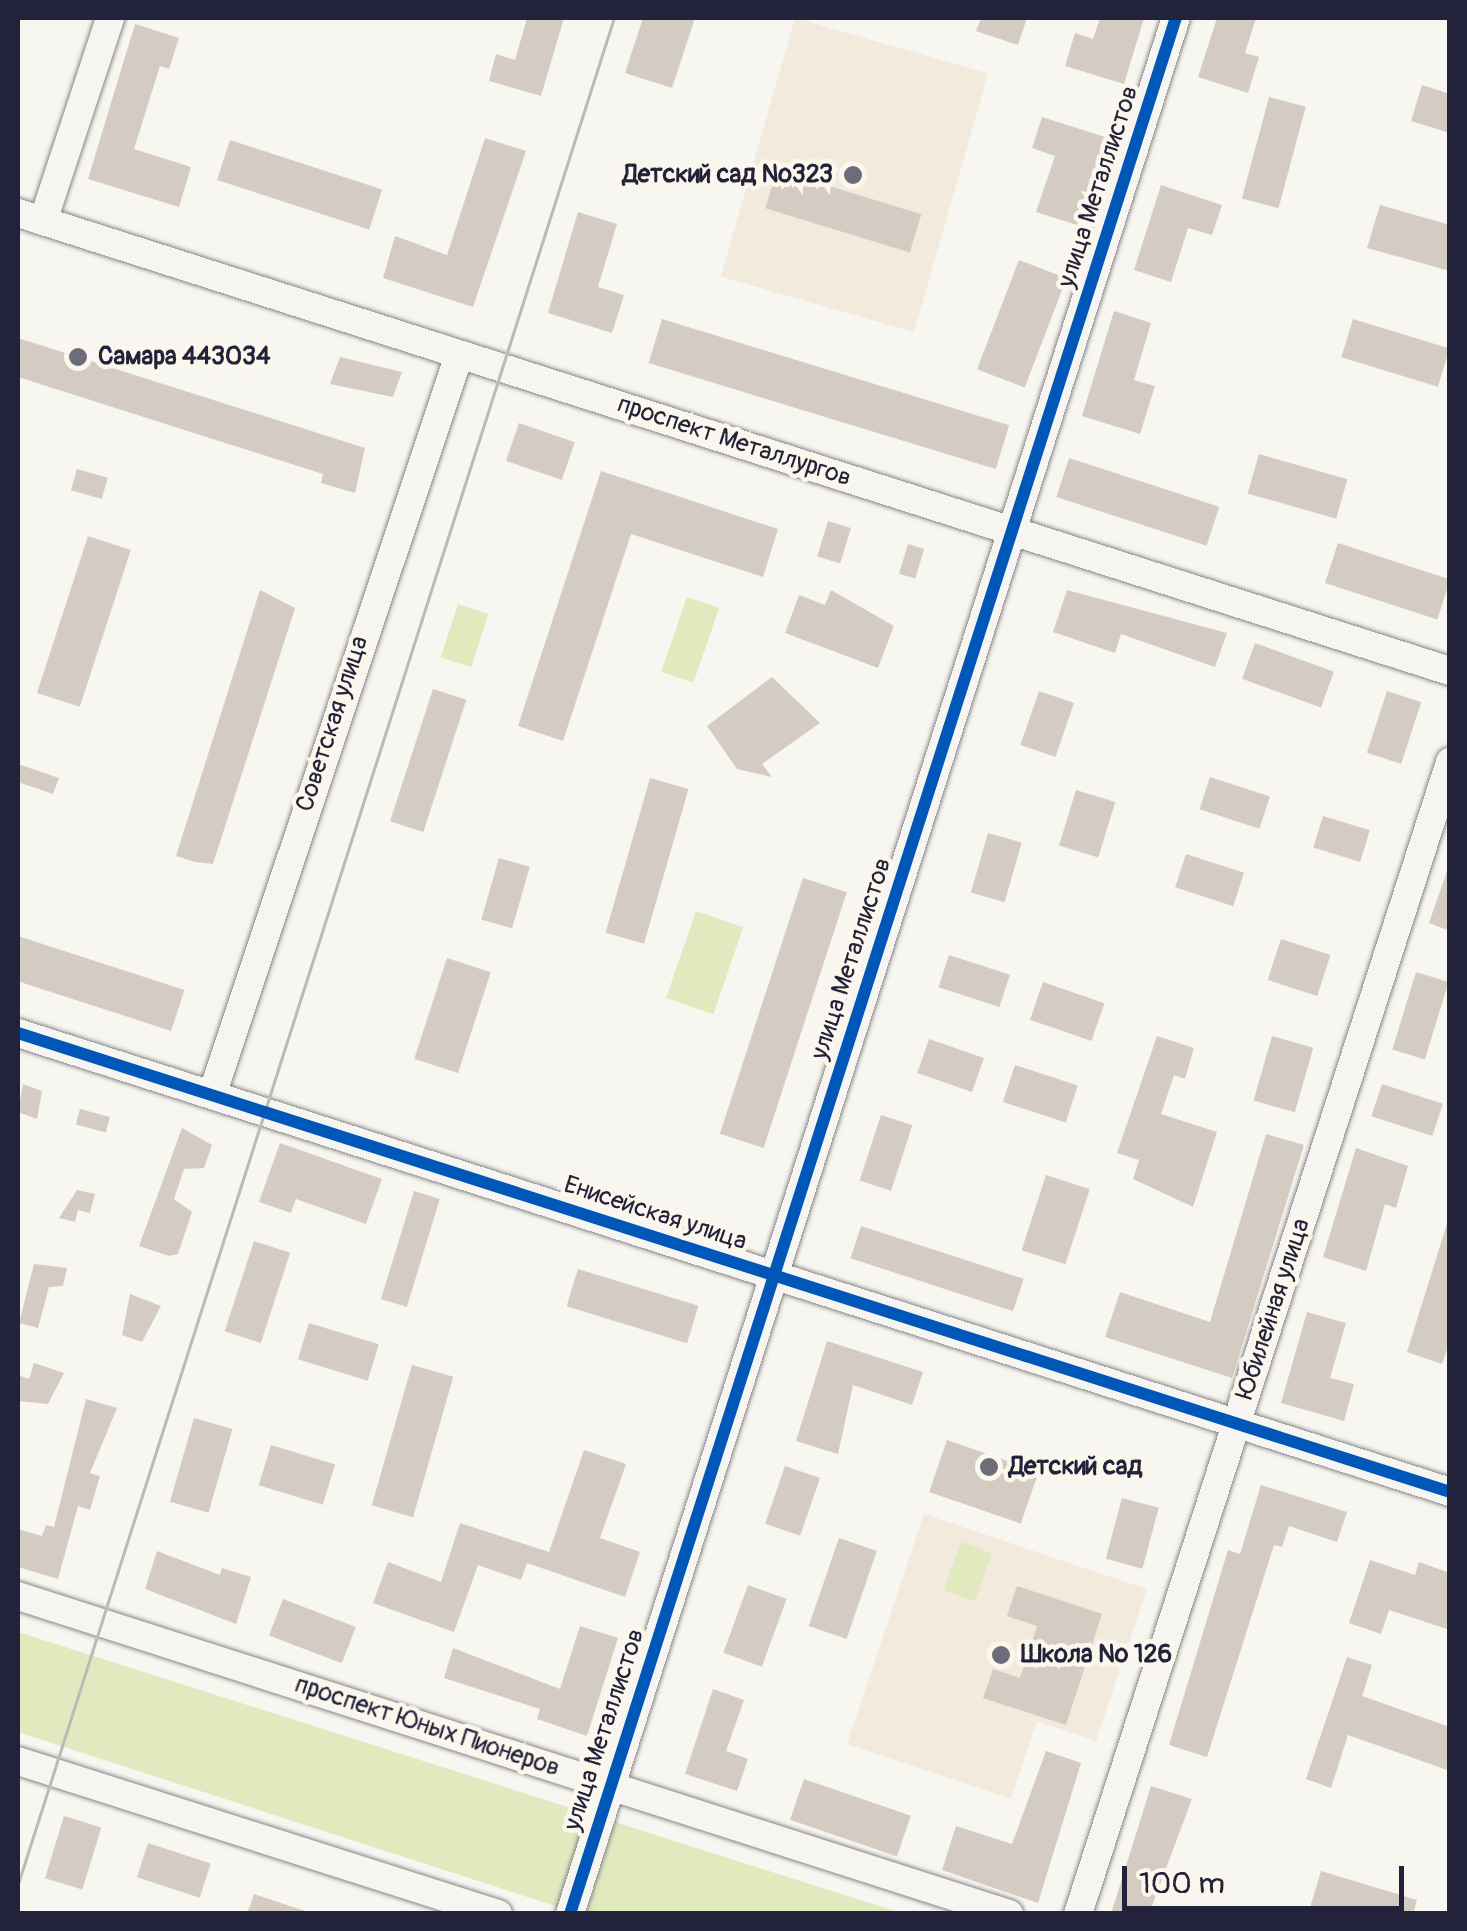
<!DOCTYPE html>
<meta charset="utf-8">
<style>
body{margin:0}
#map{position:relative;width:1467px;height:1931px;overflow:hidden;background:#f8f6f0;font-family:Pangolin,sans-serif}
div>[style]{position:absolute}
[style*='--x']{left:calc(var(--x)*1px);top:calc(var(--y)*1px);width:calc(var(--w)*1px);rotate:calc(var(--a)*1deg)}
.built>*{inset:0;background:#f2eadc;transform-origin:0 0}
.green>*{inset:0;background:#e0eabe;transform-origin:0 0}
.building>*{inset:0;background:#d4ccc2;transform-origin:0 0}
.roads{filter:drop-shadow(0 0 2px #878688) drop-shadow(0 0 2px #878688)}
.minor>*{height:28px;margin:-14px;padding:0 14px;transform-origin:14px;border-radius:14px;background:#f6f5f1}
.tram>*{height:2.5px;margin:-1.25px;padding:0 1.25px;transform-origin:1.25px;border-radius:1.25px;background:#bcbab9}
.cycleway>*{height:12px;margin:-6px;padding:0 6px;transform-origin:6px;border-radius:6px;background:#0057b8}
.dots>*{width:28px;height:28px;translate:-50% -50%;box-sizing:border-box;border:5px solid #fbf7ec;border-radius:50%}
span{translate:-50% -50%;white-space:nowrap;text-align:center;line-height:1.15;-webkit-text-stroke:9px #fbf7ec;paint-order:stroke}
.poi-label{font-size:25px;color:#22223b;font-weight:700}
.right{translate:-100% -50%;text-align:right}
.left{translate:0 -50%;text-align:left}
.street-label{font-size:25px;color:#22223b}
.frame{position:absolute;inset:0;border:20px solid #22223b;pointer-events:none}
.scale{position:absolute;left:1122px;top:1866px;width:282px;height:45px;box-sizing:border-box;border:5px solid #22223b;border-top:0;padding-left:12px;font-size:30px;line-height:35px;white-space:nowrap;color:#22223b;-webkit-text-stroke:8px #fbf7ec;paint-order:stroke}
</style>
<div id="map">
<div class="built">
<div style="left:795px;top:18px;width:201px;height:269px;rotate:16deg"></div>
<div style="clip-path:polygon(924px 1514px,1147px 1589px,1096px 1741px,1037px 1721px,1011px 1799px,847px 1744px)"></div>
</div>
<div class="green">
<div style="left:687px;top:597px;width:34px;height:79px;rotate:19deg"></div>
<div style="left:458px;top:604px;width:32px;height:56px;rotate:18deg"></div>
<div style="left:696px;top:911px;width:50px;height:92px;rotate:19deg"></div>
<div style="left:961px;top:1542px;width:33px;height:51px;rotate:20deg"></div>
<div style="clip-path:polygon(18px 1632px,901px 1913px,577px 1913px,18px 1732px)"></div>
</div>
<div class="building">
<div style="clip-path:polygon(527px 18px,564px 18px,541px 96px,489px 81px,496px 54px,515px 60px)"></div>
<div style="clip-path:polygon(643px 18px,695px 18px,672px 88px,625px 73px)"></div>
<div style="clip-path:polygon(981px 18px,1027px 18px,1018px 45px,976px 31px)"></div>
<div style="clip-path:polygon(1100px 18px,1144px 18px,1124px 84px,1065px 66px,1075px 33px,1093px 39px)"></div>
<div style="clip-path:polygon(1217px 18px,1256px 18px,1245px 53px,1259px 57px,1248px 93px,1198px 77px)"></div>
<div style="clip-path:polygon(135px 24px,179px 38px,169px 69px,160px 66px,134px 149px,191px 167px,179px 207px,88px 179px)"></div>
<div style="clip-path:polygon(1422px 85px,1450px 94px,1450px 133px,1411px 121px)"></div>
<div style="left:1269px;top:97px;width:38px;height:105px;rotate:15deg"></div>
<div style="clip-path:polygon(1042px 117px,1105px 137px,1077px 225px,1036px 212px,1055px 156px,1032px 148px)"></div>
<div style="clip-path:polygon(485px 138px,526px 151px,473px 307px,383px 278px,395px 236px,447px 255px)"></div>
<div style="left:230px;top:140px;width:160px;height:42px;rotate:18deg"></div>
<div style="left:777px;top:170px;width:151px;height:40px;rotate:17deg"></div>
<div style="clip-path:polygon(1161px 185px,1222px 205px,1212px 235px,1188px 228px,1171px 282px,1134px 270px)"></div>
<div style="clip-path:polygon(1380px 205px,1450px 225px,1450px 271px,1367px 248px)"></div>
<div style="clip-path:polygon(578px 212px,617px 224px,598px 287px,624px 295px,612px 333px,548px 313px)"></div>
<div style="left:1019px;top:260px;width:51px;height:117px;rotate:21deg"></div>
<div style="clip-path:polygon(1114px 311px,1151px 323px,1134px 380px,1155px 386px,1140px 434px,1082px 416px)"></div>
<div style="left:662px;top:319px;width:363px;height:46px;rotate:17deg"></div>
<div style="left:1353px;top:319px;width:101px;height:40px;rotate:17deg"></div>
<div style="clip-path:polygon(18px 338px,365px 448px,355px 493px,321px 483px,323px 474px,18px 377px)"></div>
<div style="clip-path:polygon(340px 357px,402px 372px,393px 397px,330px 384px)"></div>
<div style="left:519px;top:423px;width:59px;height:40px;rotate:19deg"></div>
<div style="left:1259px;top:454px;width:92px;height:41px;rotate:16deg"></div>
<div style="left:1069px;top:458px;width:158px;height:41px;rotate:18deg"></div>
<div style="left:77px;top:469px;width:32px;height:22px;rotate:16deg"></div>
<div style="clip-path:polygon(601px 471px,778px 529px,763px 577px,631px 534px,563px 741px,518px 726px)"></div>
<div style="left:828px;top:521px;width:24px;height:37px;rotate:17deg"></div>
<div style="left:88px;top:536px;width:45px;height:165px;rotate:18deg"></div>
<div style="left:1338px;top:543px;width:118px;height:42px;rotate:18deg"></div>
<div style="left:908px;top:544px;width:17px;height:31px;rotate:17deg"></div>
<div style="clip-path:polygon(260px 590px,295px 608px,213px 864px,195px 862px,176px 856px)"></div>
<div style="clip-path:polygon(831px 590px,894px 626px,878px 668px,785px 633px,799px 595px,825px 605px)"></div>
<div style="clip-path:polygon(1067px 590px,1227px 633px,1215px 667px,1121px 634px,1115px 653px,1053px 632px)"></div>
<div style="left:1255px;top:643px;width:84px;height:38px;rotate:20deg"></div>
<div style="clip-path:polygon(772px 677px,820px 723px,762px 764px,772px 777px,737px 769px,707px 726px)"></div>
<div style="left:433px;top:689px;width:35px;height:139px;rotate:18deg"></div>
<div style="left:1039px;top:691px;width:37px;height:57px;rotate:19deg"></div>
<div style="left:1387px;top:691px;width:36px;height:65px;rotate:18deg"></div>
<div style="clip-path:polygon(18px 764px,59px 778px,53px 794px,18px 782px)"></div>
<div style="left:1210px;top:777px;width:63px;height:34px;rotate:18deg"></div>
<div style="left:650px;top:778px;width:40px;height:161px;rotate:16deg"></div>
<div style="left:1076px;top:790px;width:41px;height:58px;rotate:17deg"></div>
<div style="left:1323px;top:816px;width:49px;height:33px;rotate:17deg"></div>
<div style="left:988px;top:833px;width:35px;height:62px;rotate:16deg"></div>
<div style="left:1186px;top:854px;width:61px;height:35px;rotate:18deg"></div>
<div style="left:499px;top:858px;width:32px;height:64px;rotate:16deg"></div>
<div style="clip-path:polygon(1447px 871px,1450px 871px,1450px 931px,1429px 923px)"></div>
<div style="left:803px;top:878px;width:46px;height:269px;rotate:18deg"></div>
<div style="left:18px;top:936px;width:175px;height:43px;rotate:18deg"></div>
<div style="left:1281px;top:939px;width:52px;height:43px;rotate:18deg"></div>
<div style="left:949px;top:955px;width:64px;height:34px;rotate:18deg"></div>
<div style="left:447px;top:958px;width:46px;height:106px;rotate:18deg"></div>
<div style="left:1416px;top:972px;width:34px;height:81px;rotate:17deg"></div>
<div style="left:1043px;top:982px;width:65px;height:40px;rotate:19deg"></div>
<div style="clip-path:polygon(1157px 1036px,1194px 1048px,1185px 1079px,1174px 1075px,1161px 1114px,1217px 1132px,1193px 1207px,1133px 1179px,1139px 1160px,1117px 1153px)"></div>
<div style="left:1272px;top:1036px;width:43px;height:67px;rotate:16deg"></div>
<div style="left:929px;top:1039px;width:58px;height:36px;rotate:19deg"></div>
<div style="left:1015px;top:1065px;width:66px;height:39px;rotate:18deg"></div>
<div style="clip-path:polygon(23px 1084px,42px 1091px,37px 1119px,18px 1112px)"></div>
<div style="left:1382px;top:1084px;width:64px;height:34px;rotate:18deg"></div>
<div style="left:80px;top:1109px;width:31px;height:16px;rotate:15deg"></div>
<div style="left:881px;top:1115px;width:33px;height:69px;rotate:18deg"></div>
<div style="clip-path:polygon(182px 1128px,212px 1145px,204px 1168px,184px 1169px,174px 1199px,192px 1212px,178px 1254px,169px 1256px,139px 1246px)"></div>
<div style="clip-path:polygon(1266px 1134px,1304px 1145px,1232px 1378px,1105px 1337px,1120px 1292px,1210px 1322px)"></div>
<div style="clip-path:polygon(280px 1143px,382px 1179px,366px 1224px,296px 1199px,291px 1213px,259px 1202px)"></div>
<div style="clip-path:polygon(1356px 1148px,1408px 1166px,1396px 1208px,1385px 1204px,1366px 1271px,1323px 1257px)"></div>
<div style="left:1046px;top:1175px;width:46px;height:79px;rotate:18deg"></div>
<div style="clip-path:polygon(77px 1190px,95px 1194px,90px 1213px,78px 1210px,75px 1222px,59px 1218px)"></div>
<div style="left:414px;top:1191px;width:27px;height:113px;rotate:17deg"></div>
<div style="clip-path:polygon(1450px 1214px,1450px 1341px,1442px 1364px,1407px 1352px)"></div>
<div style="left:861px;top:1226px;width:171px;height:34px;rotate:18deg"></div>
<div style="left:254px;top:1241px;width:38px;height:95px;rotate:18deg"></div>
<div style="clip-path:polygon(34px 1264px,67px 1268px,63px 1286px,49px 1287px,38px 1328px,19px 1323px)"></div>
<div style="left:578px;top:1269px;width:126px;height:39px;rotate:17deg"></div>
<div style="clip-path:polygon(130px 1294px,161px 1306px,142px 1342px,122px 1335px)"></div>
<div style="clip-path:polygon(1307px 1312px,1346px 1323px,1330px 1378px,1354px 1384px,1344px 1421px,1281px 1403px)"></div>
<div style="left:309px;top:1323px;width:73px;height:38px;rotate:17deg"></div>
<div style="clip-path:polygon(827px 1341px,923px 1372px,912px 1405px,853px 1385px,838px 1454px,796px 1441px)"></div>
<div style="clip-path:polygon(34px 1363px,64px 1373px,48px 1404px,18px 1401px,18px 1375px,29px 1379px)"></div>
<div style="left:412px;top:1365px;width:43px;height:146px;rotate:16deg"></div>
<div style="clip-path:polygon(86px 1399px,117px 1408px,90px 1473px,100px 1476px,90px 1510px,78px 1506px,58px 1579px,18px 1567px,18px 1529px,42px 1536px,46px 1525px,54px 1527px)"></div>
<div style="left:194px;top:1418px;width:40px;height:87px;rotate:16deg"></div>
<div style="left:947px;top:1440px;width:97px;height:55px;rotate:19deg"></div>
<div style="left:271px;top:1445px;width:67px;height:42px;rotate:17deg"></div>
<div style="clip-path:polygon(584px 1450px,626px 1464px,600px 1538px,640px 1552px,625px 1597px,527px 1563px,521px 1580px,478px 1565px,454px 1632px,373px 1603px,388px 1562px,441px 1582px,460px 1523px,549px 1552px)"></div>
<div style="left:785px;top:1466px;width:37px;height:61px;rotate:19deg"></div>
<div style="clip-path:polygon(1261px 1485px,1347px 1512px,1337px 1542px,1289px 1526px,1282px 1547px,1274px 1545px,1207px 1757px,1169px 1745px,1228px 1550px,1240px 1554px)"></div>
<div style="left:1122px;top:1498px;width:38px;height:63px;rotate:15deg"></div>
<div style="left:839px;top:1538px;width:40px;height:93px;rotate:19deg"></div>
<div style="clip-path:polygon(157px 1551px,220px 1575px,222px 1568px,251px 1577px,236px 1624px,145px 1589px)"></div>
<div style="clip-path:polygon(1370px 1560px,1415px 1575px,1419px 1562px,1450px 1573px,1450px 1630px,1389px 1610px,1381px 1634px,1349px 1623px)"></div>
<div style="left:748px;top:1585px;width:41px;height:72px;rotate:20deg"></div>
<div style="clip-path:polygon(1017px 1586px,1102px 1614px,1066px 1725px,983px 1698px,993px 1669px,1020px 1678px,1037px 1626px,1007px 1616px)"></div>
<div style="left:283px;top:1599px;width:78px;height:39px;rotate:21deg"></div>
<div style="clip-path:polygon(580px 1626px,618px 1638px,587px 1736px,537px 1719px,540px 1709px,444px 1678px,453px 1648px,560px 1689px)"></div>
<div style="clip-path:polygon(1347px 1657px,1372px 1665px,1362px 1696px,1450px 1727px,1450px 1771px,1348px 1735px,1331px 1788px,1306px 1779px)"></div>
<div style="clip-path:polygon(713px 1689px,744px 1700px,726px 1751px,748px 1759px,737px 1791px,685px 1774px)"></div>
<div style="clip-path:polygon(1046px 1751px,1081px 1763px,1038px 1903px,942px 1870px,956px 1826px,1012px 1844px)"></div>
<div style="left:804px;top:1779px;width:113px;height:43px;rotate:19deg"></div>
<div style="clip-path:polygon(1151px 1786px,1192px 1799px,1149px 1914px,1111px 1914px)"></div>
<div style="left:64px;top:1816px;width:39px;height:65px;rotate:17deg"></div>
<div style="left:148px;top:1843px;width:66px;height:36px;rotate:18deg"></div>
<div style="clip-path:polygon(1321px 1871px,1417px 1900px,1413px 1914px,1308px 1914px)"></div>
<div style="clip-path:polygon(254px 1894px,305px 1911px,304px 1914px,247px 1914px)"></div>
</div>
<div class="roads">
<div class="minor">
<div style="--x:18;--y:213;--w:1503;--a:17.74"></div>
<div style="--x:43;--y:221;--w:214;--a:-71.7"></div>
<div style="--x:18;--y:1033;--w:1504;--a:17.77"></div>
<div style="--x:212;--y:1095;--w:780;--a:-71.54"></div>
<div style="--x:18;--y:1596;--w:1041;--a:17.79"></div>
<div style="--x:18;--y:1761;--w:504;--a:17.68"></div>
<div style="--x:570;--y:1914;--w:1990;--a:-72.28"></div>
<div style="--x:1078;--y:1914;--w:1211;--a:-72.1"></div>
</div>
</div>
<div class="tram">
<div style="--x:18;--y:1884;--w:1959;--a:-72.29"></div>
</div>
<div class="cycleway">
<div style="--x:18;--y:1033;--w:1504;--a:17.77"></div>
<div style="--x:570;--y:1914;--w:1990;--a:-72.28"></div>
</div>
<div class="dots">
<div style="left:853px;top:175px;background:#6d6c7a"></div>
<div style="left:78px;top:357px;background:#6d6c7a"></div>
<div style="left:989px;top:1467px;background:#6d6c7a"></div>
<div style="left:1001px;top:1655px;background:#6d6c7a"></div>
</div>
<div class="poi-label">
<span class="right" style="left:833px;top:175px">Детский сад №323</span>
<span class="left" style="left:98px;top:357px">Самара 443034</span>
<span class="left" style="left:1009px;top:1467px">Детский сад</span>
<span class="left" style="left:1021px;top:1655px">Школа № 126</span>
</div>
<div class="street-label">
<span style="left:1099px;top:187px;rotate:-72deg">улица Металлистов</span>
<span style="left:734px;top:442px;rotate:18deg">проспект Металлургов</span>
<span style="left:333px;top:724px;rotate:-72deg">Советская улица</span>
<span style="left:852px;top:959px;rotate:-72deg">улица Металлистов</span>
<span style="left:655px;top:1214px;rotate:18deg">Енисейская улица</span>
<span style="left:1274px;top:1309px;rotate:-72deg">Юбилейная улица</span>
<span style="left:427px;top:1727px;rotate:18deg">проспект Юных Пионеров</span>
<span style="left:605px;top:1730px;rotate:-72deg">улица Металлистов</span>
</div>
<div class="frame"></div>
<div class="scale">100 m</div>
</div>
